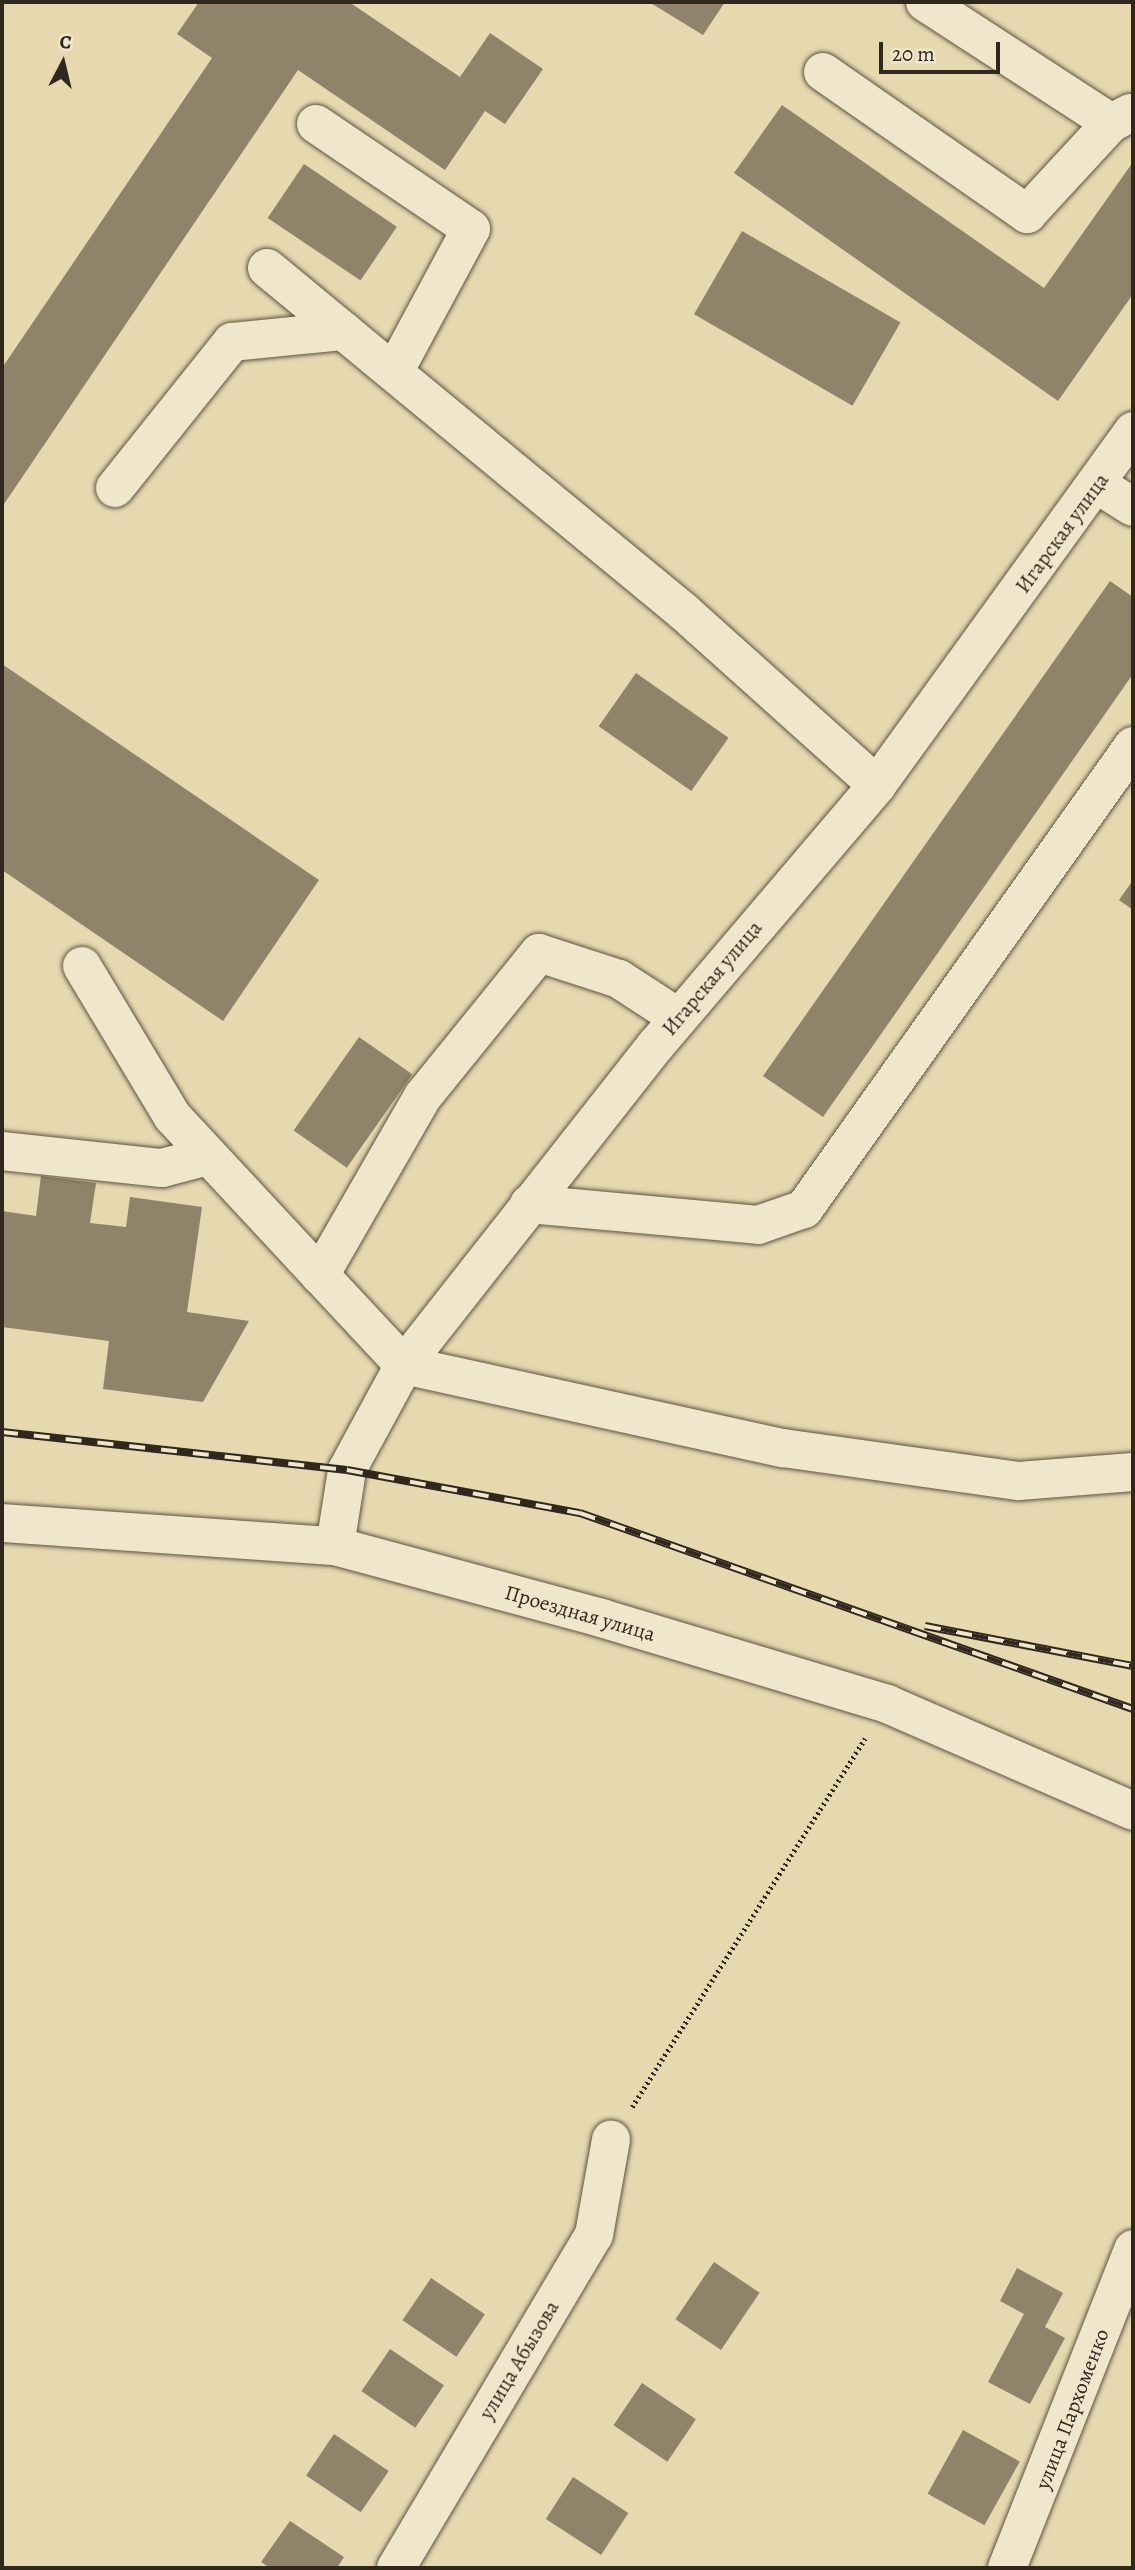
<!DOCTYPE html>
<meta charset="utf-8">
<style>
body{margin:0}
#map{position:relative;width:1135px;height:2570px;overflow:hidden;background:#e6d8af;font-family:Alegreya,serif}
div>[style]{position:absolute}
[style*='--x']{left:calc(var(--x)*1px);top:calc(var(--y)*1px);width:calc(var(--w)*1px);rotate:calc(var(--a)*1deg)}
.building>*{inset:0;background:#8f8369;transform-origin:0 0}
.path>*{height:4.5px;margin-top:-2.25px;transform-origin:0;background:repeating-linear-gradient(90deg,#30271d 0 2px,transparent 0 5.5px)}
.roads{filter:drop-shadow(0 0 2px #5e5342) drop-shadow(0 0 2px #5e5342)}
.minor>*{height:38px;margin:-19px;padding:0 19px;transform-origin:19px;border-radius:19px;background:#efe6cb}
.rail>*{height:8px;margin-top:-4px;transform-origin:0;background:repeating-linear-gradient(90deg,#efe6cb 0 16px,#30271d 0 32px);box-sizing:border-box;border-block:2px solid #30271d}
span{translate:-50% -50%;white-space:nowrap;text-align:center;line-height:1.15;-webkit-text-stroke:5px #efe6cb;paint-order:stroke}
.street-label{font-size:21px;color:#30271d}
.frame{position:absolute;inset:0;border:4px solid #30271d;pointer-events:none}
.north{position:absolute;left:28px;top:28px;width:70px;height:70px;-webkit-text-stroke:5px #efe6cb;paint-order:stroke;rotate:7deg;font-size:19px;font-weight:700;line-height:28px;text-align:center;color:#30271d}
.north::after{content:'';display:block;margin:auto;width:24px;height:32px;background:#30271d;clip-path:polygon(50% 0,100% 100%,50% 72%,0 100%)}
.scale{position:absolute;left:879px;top:42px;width:121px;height:32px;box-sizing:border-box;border:4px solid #30271d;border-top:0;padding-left:9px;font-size:21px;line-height:24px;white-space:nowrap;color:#30271d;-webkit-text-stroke:5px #efe6cb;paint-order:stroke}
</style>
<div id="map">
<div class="building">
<div style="clip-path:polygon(199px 2px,349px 2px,460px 77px,490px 33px,543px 69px,505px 124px,485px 111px,445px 170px,298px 70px,2px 507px,2px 368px,212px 58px,177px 34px)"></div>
<div style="clip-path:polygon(649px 2px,725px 2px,703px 35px)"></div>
<div style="clip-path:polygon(782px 105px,1044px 288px,1133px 162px,1133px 294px,1058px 401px,734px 173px)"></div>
<div style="left:304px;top:164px;width:112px;height:65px;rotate:34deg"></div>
<div style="left:742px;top:231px;width:183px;height:96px;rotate:30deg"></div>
<div style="clip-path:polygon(1110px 581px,1133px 597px,1133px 674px,823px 1117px,763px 1076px)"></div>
<div style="clip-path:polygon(2px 664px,319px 880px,223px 1021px,2px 870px)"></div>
<div style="left:636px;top:673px;width:113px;height:65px;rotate:35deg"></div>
<div style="clip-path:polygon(1133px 880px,1133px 910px,1119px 900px)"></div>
<div style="left:359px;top:1037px;width:65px;height:114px;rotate:35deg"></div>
<div style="clip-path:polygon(41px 1176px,96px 1183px,90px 1223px,126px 1227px,130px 1197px,202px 1207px,187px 1312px,249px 1321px,203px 1402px,103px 1389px,109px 1341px,2px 1327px,2px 1211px,36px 1216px)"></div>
<div style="left:714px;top:2262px;width:55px;height:69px;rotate:34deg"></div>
<div style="clip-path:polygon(1017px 2268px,1063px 2293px,1045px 2327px,1065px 2338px,1030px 2404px,988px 2382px,1024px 2314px,1000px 2301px)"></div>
<div style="left:431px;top:2278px;width:65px;height:51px;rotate:34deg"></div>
<div style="left:390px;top:2349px;width:65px;height:51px;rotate:34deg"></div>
<div style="left:642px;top:2383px;width:65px;height:51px;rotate:34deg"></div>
<div style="left:963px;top:2430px;width:65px;height:73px;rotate:29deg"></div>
<div style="left:334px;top:2434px;width:66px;height:50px;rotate:34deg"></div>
<div style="left:573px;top:2477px;width:66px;height:50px;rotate:33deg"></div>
<div style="clip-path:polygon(290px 2521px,344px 2557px,337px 2568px,270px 2568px,261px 2562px)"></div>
</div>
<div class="path">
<div style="--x:632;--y:2107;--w:436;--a:-57.7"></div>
</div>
<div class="roads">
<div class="minor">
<div style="--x:925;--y:2;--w:222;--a:33"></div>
<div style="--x:1111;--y:123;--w:22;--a:-27"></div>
<div style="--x:823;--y:72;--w:249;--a:34.8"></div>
<div style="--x:1027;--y:214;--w:124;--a:-47.3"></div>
<div style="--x:316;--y:124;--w:187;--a:34.1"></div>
<div style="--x:471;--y:229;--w:162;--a:118.3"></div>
<div style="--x:267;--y:268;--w:541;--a:39.52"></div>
<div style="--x:684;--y:612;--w:259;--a:41.9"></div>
<div style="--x:1098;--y:485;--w:41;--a:32.2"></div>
<div style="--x:115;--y:488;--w:187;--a:-51.3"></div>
<div style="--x:232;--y:342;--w:112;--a:-5.7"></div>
<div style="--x:82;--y:966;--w:175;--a:59"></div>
<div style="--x:172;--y:1116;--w:217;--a:47.1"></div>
<div style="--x:679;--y:1018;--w:72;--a:-147"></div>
<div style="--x:619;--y:979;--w:84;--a:-162"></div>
<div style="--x:539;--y:953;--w:184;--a:129"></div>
<div style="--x:423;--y:1096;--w:207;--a:119.9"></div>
<div style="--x:320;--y:1275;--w:123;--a:47"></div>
<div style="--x:404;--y:1365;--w:388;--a:12.4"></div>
<div style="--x:783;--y:1448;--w:238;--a:8"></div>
<div style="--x:1019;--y:1481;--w:114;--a:-4.5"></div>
<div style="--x:2;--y:1151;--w:161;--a:6.1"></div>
<div style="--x:162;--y:1168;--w:48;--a:-14.6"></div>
<div style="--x:529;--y:1204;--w:230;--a:5.2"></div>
<div style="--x:758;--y:1225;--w:49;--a:-19.2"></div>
<div style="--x:804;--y:1209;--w:568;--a:-54.6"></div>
<div style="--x:2;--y:1523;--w:334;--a:4"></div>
<div style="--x:335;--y:1546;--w:276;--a:15.1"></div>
<div style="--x:601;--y:1618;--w:299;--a:16.7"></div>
<div style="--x:887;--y:1704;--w:268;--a:23.5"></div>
<div style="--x:335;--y:1546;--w:77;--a:-81"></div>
<div style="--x:347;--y:1470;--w:119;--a:-61.5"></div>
<div style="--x:404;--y:1365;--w:407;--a:-51.8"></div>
<div style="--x:656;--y:1045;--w:341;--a:-49.6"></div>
<div style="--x:877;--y:785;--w:437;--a:-54.1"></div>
<div style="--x:396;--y:2568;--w:387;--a:-59.3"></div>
<div style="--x:594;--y:2235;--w:97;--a:-79.9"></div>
<div style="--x:1007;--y:2568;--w:343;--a:-68.4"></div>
</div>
</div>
<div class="rail">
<div style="--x:2;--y:1432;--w:347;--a:6.3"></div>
<div style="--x:347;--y:1470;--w:237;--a:10.5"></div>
<div style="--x:580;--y:1513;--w:587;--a:19.52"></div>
<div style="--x:925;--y:1626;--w:212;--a:10.9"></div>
</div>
<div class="street-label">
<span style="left:1062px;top:533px;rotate:-54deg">Игарская улица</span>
<span style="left:712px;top:978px;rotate:-50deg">Игарская улица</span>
<span style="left:580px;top:1613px;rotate:16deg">Проездная улица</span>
<span style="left:519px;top:2360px;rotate:-59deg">улица Абызова</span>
<span style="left:1072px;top:2409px;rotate:-69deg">улица Пархоменко</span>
</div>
<div class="frame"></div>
<div class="north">С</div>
<div class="scale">20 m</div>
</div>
